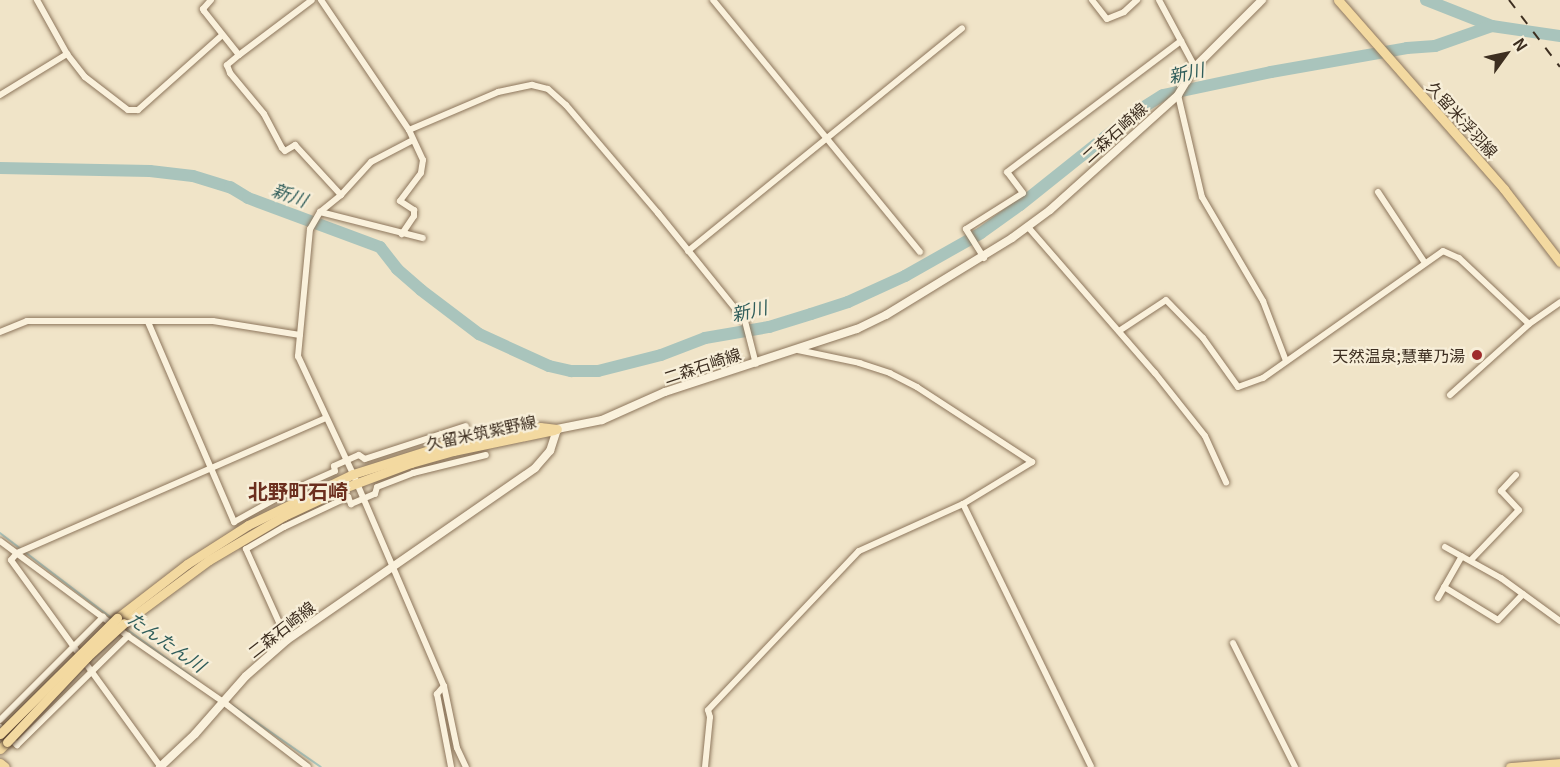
<!DOCTYPE html>
<meta charset="utf-8">
<style>
body{margin:0}
#map{position:relative;width:1560px;height:767px;overflow:hidden;background:#f0e4c8;font-family:Georgia,"Noto Sans JP",serif}
div>[style]{position:absolute}
[style*='--x']{left:calc(var(--x)*1px);top:calc(var(--y)*1px);width:calc(var(--w)*1px);rotate:calc(var(--a)*1deg)}
.stream>*{height:2px;margin:-1px;padding:0 1px;transform-origin:1px;border-radius:1px;background:#a9c4bc}
.river>*{height:12px;margin:-6px;padding:0 6px;transform-origin:6px;border-radius:6px;background:#a9c4bc}
.roads{filter:drop-shadow(0 0 2px #8d765c) drop-shadow(0 0 2px #8d765c)}
.street>*{height:6px;margin:-3px;padding:0 3px;transform-origin:3px;border-radius:3px;background:#faf1dc}
.secondary>*{height:8px;margin:-4px;padding:0 4px;transform-origin:4px;border-radius:4px;background:#faf1dc}
.primary>*{height:9px;margin:-4.5px;padding:0 4.5px;transform-origin:4.5px;border-radius:4.5px;background:#f3d9a0}
.rail>*{height:2px;margin-top:-1px;transform-origin:0;background:repeating-linear-gradient(90deg,#3d2e20 0 10px,transparent 0 20px)}
.bridges{filter:drop-shadow(0 0 2px #5b4430) drop-shadow(0 0 2px #5b4430)}
.primary-bridge>*{height:9px;margin:-4.5px;padding:0 4.5px;transform-origin:4.5px;border-radius:4.5px;background:#f3d9a0}
.dots>*{width:16px;height:16px;translate:-50% -50%;box-sizing:border-box;border:3px solid #f7eed8;border-radius:50%}
span{translate:-50% -50%;white-space:nowrap;text-align:center;line-height:1.15;-webkit-text-stroke:4.5px #f7eed8;paint-order:stroke}
.street-label{font-size:16px;color:#3d2e20}
.poi-label{font-size:16px;color:#3d2e20}
.right{translate:-100% -50%;text-align:right}
.water-label{font-size:18px;color:#2f5d5a;font-style:italic}
.quarter-label{font-size:20px;color:#6b2e1e;font-weight:700}
.north{position:absolute;left:1476px;top:24px;width:60px;height:60px;-webkit-text-stroke:4px #f7eed8;paint-order:stroke;rotate:57deg;font-size:16px;font-weight:700;line-height:24px;text-align:center;color:#3d2e20}
.north::after{content:'';display:block;margin:auto;width:21px;height:27px;background:#3d2e20;clip-path:polygon(50% 0,100% 100%,50% 72%,0 100%)}
</style>
<div id="map">
<div class="stream">
<div style="--x:0;--y:533;--w:142;--a:37.3"></div>
<div style="--x:125;--y:628;--w:90;--a:36"></div>
<div style="--x:232;--y:705;--w:108;--a:34.9"></div>
</div>
<div class="river">
<div style="--x:1426;--y:0;--w:71;--a:21.5"></div>
<div style="--x:1492;--y:26;--w:69;--a:8.4"></div>
<div style="--x:0;--y:168;--w:150;--a:1.1"></div>
<div style="--x:150;--y:171;--w:43;--a:6.6"></div>
<div style="--x:193;--y:176;--w:39;--a:17"></div>
<div style="--x:230;--y:187;--w:21;--a:31"></div>
<div style="--x:248;--y:198;--w:141;--a:20.4"></div>
<div style="--x:380;--y:247;--w:28;--a:52"></div>
<div style="--x:397;--y:269;--w:32;--a:41"></div>
<div style="--x:421;--y:290;--w:73;--a:37.2"></div>
<div style="--x:479;--y:334;--w:77;--a:24.6"></div>
<div style="--x:549;--y:366;--w:23;--a:13"></div>
<div style="--x:571;--y:371;--w:27;--a:0"></div>
<div style="--x:598;--y:371;--w:65;--a:-14.3"></div>
<div style="--x:661;--y:355;--w:47;--a:-21.1"></div>
<div style="--x:705;--y:338;--w:65;--a:-9.8"></div>
<div style="--x:769;--y:327;--w:44;--a:-17.2"></div>
<div style="--x:811;--y:314;--w:39;--a:-18"></div>
<div style="--x:848;--y:302;--w:63;--a:-24.5"></div>
<div style="--x:905;--y:276;--w:87;--a:-29.5"></div>
<div style="--x:981;--y:233;--w:48;--a:-35.7"></div>
<div style="--x:1020;--y:205;--w:152;--a:-38.6"></div>
<div style="--x:1139;--y:110;--w:28;--a:-32"></div>
<div style="--x:1163;--y:95;--w:110;--a:-12"></div>
<div style="--x:1271;--y:72;--w:138;--a:-10"></div>
<div style="--x:1407;--y:48;--w:28;--a:-4"></div>
<div style="--x:1435;--y:46;--w:60;--a:-19.3"></div>
</div>
<div class="roads">
<div class="street">
<div style="--x:37;--y:0;--w:62;--a:60.9"></div>
<div style="--x:67;--y:54;--w:29;--a:52"></div>
<div style="--x:85;--y:77;--w:54;--a:37.5"></div>
<div style="--x:128;--y:110;--w:10;--a:0"></div>
<div style="--x:138;--y:110;--w:111;--a:-41.7"></div>
<div style="--x:211;--y:0;--w:12;--a:132"></div>
<div style="--x:203;--y:9;--w:2;--a:63"></div>
<div style="--x:204;--y:11;--w:56;--a:51.5"></div>
<div style="--x:239;--y:55;--w:91;--a:-37"></div>
<div style="--x:321;--y:0;--w:157;--a:55.9"></div>
<div style="--x:409;--y:130;--w:33;--a:65"></div>
<div style="--x:423;--y:160;--w:13;--a:99"></div>
<div style="--x:421;--y:173;--w:35;--a:127"></div>
<div style="--x:400;--y:201;--w:17;--a:33"></div>
<div style="--x:414;--y:210;--w:6;--a:90"></div>
<div style="--x:414;--y:216;--w:22;--a:124"></div>
<div style="--x:713;--y:0;--w:326;--a:50.6"></div>
<div style="--x:1092;--y:0;--w:24;--a:52"></div>
<div style="--x:1107;--y:19;--w:18;--a:-22"></div>
<div style="--x:1124;--y:12;--w:18;--a:-43"></div>
<div style="--x:1159;--y:0;--w:76;--a:61.8"></div>
<div style="--x:239;--y:55;--w:16;--a:140"></div>
<div style="--x:227;--y:65;--w:9;--a:69"></div>
<div style="--x:230;--y:73;--w:53;--a:50.3"></div>
<div style="--x:264;--y:114;--w:38;--a:62"></div>
<div style="--x:282;--y:148;--w:4;--a:45"></div>
<div style="--x:285;--y:151;--w:12;--a:-31"></div>
<div style="--x:295;--y:145;--w:68;--a:47.4"></div>
<div style="--x:0;--y:95;--w:79;--a:-31.5"></div>
<div style="--x:1178;--y:95;--w:105;--a:76.8"></div>
<div style="--x:1202;--y:197;--w:121;--a:59.6"></div>
<div style="--x:1263;--y:301;--w:64;--a:69"></div>
<div style="--x:409;--y:130;--w:97;--a:-23.1"></div>
<div style="--x:498;--y:92;--w:35;--a:-12"></div>
<div style="--x:532;--y:85;--w:16;--a:14"></div>
<div style="--x:548;--y:89;--w:24;--a:42"></div>
<div style="--x:566;--y:105;--w:142;--a:49.6"></div>
<div style="--x:658;--y:213;--w:139;--a:51.1"></div>
<div style="--x:745;--y:321;--w:44;--a:75.7"></div>
<div style="--x:413;--y:140;--w:47;--a:152.4"></div>
<div style="--x:371;--y:162;--w:45;--a:132.3"></div>
<div style="--x:341;--y:195;--w:27;--a:141"></div>
<div style="--x:320;--y:212;--w:20;--a:120"></div>
<div style="--x:310;--y:229;--w:128;--a:95.4"></div>
<div style="--x:298;--y:356;--w:130;--a:65"></div>
<div style="--x:353;--y:474;--w:231;--a:66.8"></div>
<div style="--x:444;--y:686;--w:11;--a:131"></div>
<div style="--x:437;--y:694;--w:74;--a:79.1"></div>
<div style="--x:1378;--y:192;--w:85;--a:56.5"></div>
<div style="--x:320;--y:212;--w:106;--a:14.2"></div>
<div style="--x:1028;--y:227;--w:194;--a:49"></div>
<div style="--x:1155;--y:373;--w:80;--a:51.6"></div>
<div style="--x:1205;--y:436;--w:51;--a:65.5"></div>
<div style="--x:688;--y:251;--w:353;--a:-39.1"></div>
<div style="--x:984;--y:258;--w:34;--a:-122"></div>
<div style="--x:966;--y:229;--w:67;--a:-32.3"></div>
<div style="--x:1023;--y:193;--w:26;--a:-127"></div>
<div style="--x:1007;--y:172;--w:218;--a:-37"></div>
<div style="--x:148;--y:322;--w:218;--a:66.7"></div>
<div style="--x:234;--y:522;--w:62;--a:-29.1"></div>
<div style="--x:288;--y:492;--w:51;--a:-24.1"></div>
<div style="--x:335;--y:471;--w:5;--a:-101"></div>
<div style="--x:334;--y:466;--w:27;--a:-24"></div>
<div style="--x:359;--y:455;--w:7;--a:34"></div>
<div style="--x:365;--y:459;--w:106;--a:-18.1"></div>
<div style="--x:1119;--y:331;--w:56;--a:-33.4"></div>
<div style="--x:1166;--y:300;--w:53;--a:45.8"></div>
<div style="--x:1203;--y:338;--w:60;--a:54.5"></div>
<div style="--x:1238;--y:387;--w:27;--a:-20"></div>
<div style="--x:1263;--y:378;--w:220;--a:-35.2"></div>
<div style="--x:1443;--y:251;--w:17;--a:24"></div>
<div style="--x:1459;--y:258;--w:96;--a:43.3"></div>
<div style="--x:0;--y:332;--w:29;--a:-22"></div>
<div style="--x:27;--y:321;--w:186;--a:0"></div>
<div style="--x:213;--y:321;--w:88;--a:9.1"></div>
<div style="--x:1450;--y:395;--w:106;--a:-41.9"></div>
<div style="--x:1529;--y:324;--w:38;--a:-35"></div>
<div style="--x:963;--y:504;--w:292;--a:64"></div>
<div style="--x:0;--y:541;--w:159;--a:36.6"></div>
<div style="--x:128;--y:636;--w:114;--a:34.7"></div>
<div style="--x:222;--y:701;--w:108;--a:37.5"></div>
<div style="--x:1445;--y:547;--w:64;--a:29"></div>
<div style="--x:1501;--y:578;--w:73;--a:36.1"></div>
<div style="--x:1471;--y:560;--w:69;--a:-46.2"></div>
<div style="--x:1519;--y:510;--w:26;--a:-133"></div>
<div style="--x:1501;--y:491;--w:22;--a:-47"></div>
<div style="--x:1444;--y:587;--w:63;--a:31.4"></div>
<div style="--x:1498;--y:620;--w:36;--a:-46"></div>
<div style="--x:1438;--y:598;--w:48;--a:-60.3"></div>
<div style="--x:287;--y:640;--w:100;--a:-114.3"></div>
<div style="--x:246;--y:549;--w:44;--a:-30.1"></div>
<div style="--x:284;--y:527;--w:71;--a:-25.1"></div>
<div style="--x:348;--y:497;--w:8;--a:67"></div>
<div style="--x:351;--y:504;--w:26;--a:-23"></div>
<div style="--x:375;--y:494;--w:7;--a:-74"></div>
<div style="--x:377;--y:487;--w:39;--a:-21"></div>
<div style="--x:413;--y:473;--w:75;--a:-13.9"></div>
<div style="--x:1233;--y:643;--w:139;--a:63.4"></div>
<div style="--x:444;--y:686;--w:63;--a:78.2"></div>
<div style="--x:457;--y:748;--w:21;--a:65"></div>
<div style="--x:0;--y:720;--w:146;--a:-45"></div>
<div style="--x:0;--y:727;--w:25;--a:47"></div>
<div style="--x:17;--y:745;--w:156;--a:-44.5"></div>
<div style="--x:160;--y:766;--w:254;--a:-125.9"></div>
<div style="--x:11;--y:560;--w:9;--a:-49"></div>
<div style="--x:17;--y:553;--w:337;--a:-23.6"></div>
<div style="--x:705;--y:767;--w:50;--a:-84.3"></div>
<div style="--x:710;--y:717;--w:7;--a:-106"></div>
<div style="--x:708;--y:710;--w:219;--a:-46.5"></div>
<div style="--x:859;--y:551;--w:114;--a:-24.3"></div>
<div style="--x:963;--y:504;--w:81;--a:-31.3"></div>
<div style="--x:1032;--y:462;--w:137;--a:-146.9"></div>
<div style="--x:917;--y:387;--w:30;--a:-153"></div>
<div style="--x:890;--y:373;--w:32;--a:-162"></div>
<div style="--x:860;--y:363;--w:63;--a:-168.2"></div>
</div>
<div class="secondary">
<div style="--x:160;--y:767;--w:48;--a:-43.3"></div>
<div style="--x:195;--y:734;--w:77;--a:-48.7"></div>
<div style="--x:246;--y:676;--w:55;--a:-41.3"></div>
<div style="--x:287;--y:640;--w:302;--a:-34.7"></div>
<div style="--x:535;--y:468;--w:23;--a:-49"></div>
<div style="--x:550;--y:451;--w:23;--a:-72"></div>
<div style="--x:557;--y:429;--w:46;--a:-11.3"></div>
<div style="--x:602;--y:420;--w:69;--a:-24"></div>
<div style="--x:665;--y:392;--w:202;--a:-18.2"></div>
<div style="--x:857;--y:329;--w:32;--a:-26"></div>
<div style="--x:886;--y:315;--w:148;--a:-31.4"></div>
<div style="--x:1012;--y:238;--w:47;--a:-36.4"></div>
<div style="--x:1050;--y:210;--w:172;--a:-41.9"></div>
<div style="--x:1178;--y:95;--w:33;--a:-59"></div>
<div style="--x:1195;--y:67;--w:95;--a:-45"></div>
</div>
<div class="primary">
<div style="--x:1338;--y:0;--w:252;--a:48.7"></div>
<div style="--x:1504;--y:189;--w:92;--a:52.5"></div>
<div style="--x:117;--y:618;--w:88;--a:-37.6"></div>
<div style="--x:187;--y:564;--w:72;--a:-32.6"></div>
<div style="--x:248;--y:525;--w:117;--a:-25.9"></div>
<div style="--x:353;--y:474;--w:113;--a:-17.5"></div>
<div style="--x:461;--y:440;--w:80;--a:-9.3"></div>
<div style="--x:540;--y:427;--w:17;--a:7"></div>
<div style="--x:124;--y:623;--w:106;--a:-36.5"></div>
<div style="--x:209;--y:560;--w:87;--a:-30.4"></div>
<div style="--x:284;--y:516;--w:63;--a:-25.3"></div>
<div style="--x:341;--y:489;--w:75;--a:-20.4"></div>
<div style="--x:411;--y:463;--w:44;--a:-15.9"></div>
<div style="--x:453;--y:451;--w:103;--a:-11.7"></div>
<div style="--x:0;--y:749;--w:10;--a:-45"></div>
<div style="--x:0;--y:763;--w:6;--a:39"></div>
<div style="--x:1510;--y:767;--w:50;--a:-4.6"></div>
</div>
</div>
<div class="rail">
<div style="--x:1509;--y:0;--w:84;--a:52.7"></div>
</div>
<div class="bridges">
<div class="primary-bridge">
<div style="--x:0;--y:734;--w:165;--a:-44.8"></div>
<div style="--x:7;--y:742;--w:117;--a:-46.7"></div>
<div style="--x:87;--y:657;--w:50;--a:-42.6"></div>
</div>
</div>
<div class="dots">
<div style="left:1477px;top:355px;background:#9e2a2b"></div>
</div>
<div class="street-label">
<span style="left:1463px;top:119px;rotate:48deg">久留米浮羽線</span>
<span style="left:1114px;top:132px;rotate:-42deg">二森石崎線</span>
<span style="left:702px;top:365px;rotate:-18deg">二森石崎線</span>
<span style="left:481px;top:432px;rotate:-12deg">久留米筑紫野線</span>
<span style="left:281px;top:629px;rotate:-38deg">二森石崎線</span>
</div>
<div class="poi-label">
<span class="right" style="left:1465px;top:355px">天然温泉;慧華乃湯</span>
</div>
<div class="water-label">
<span style="left:1186px;top:72px;rotate:-12deg">新川</span>
<span style="left:290px;top:194px;rotate:20deg">新川</span>
<span style="left:749px;top:310px;rotate:-13deg">新川</span>
<span style="left:167px;top:641px;rotate:35deg">たんたん川</span>
</div>
<div class="quarter-label">
<span style="left:298px;top:490px">北野町石崎</span>
</div>
<div class="north">N</div>
</div>
